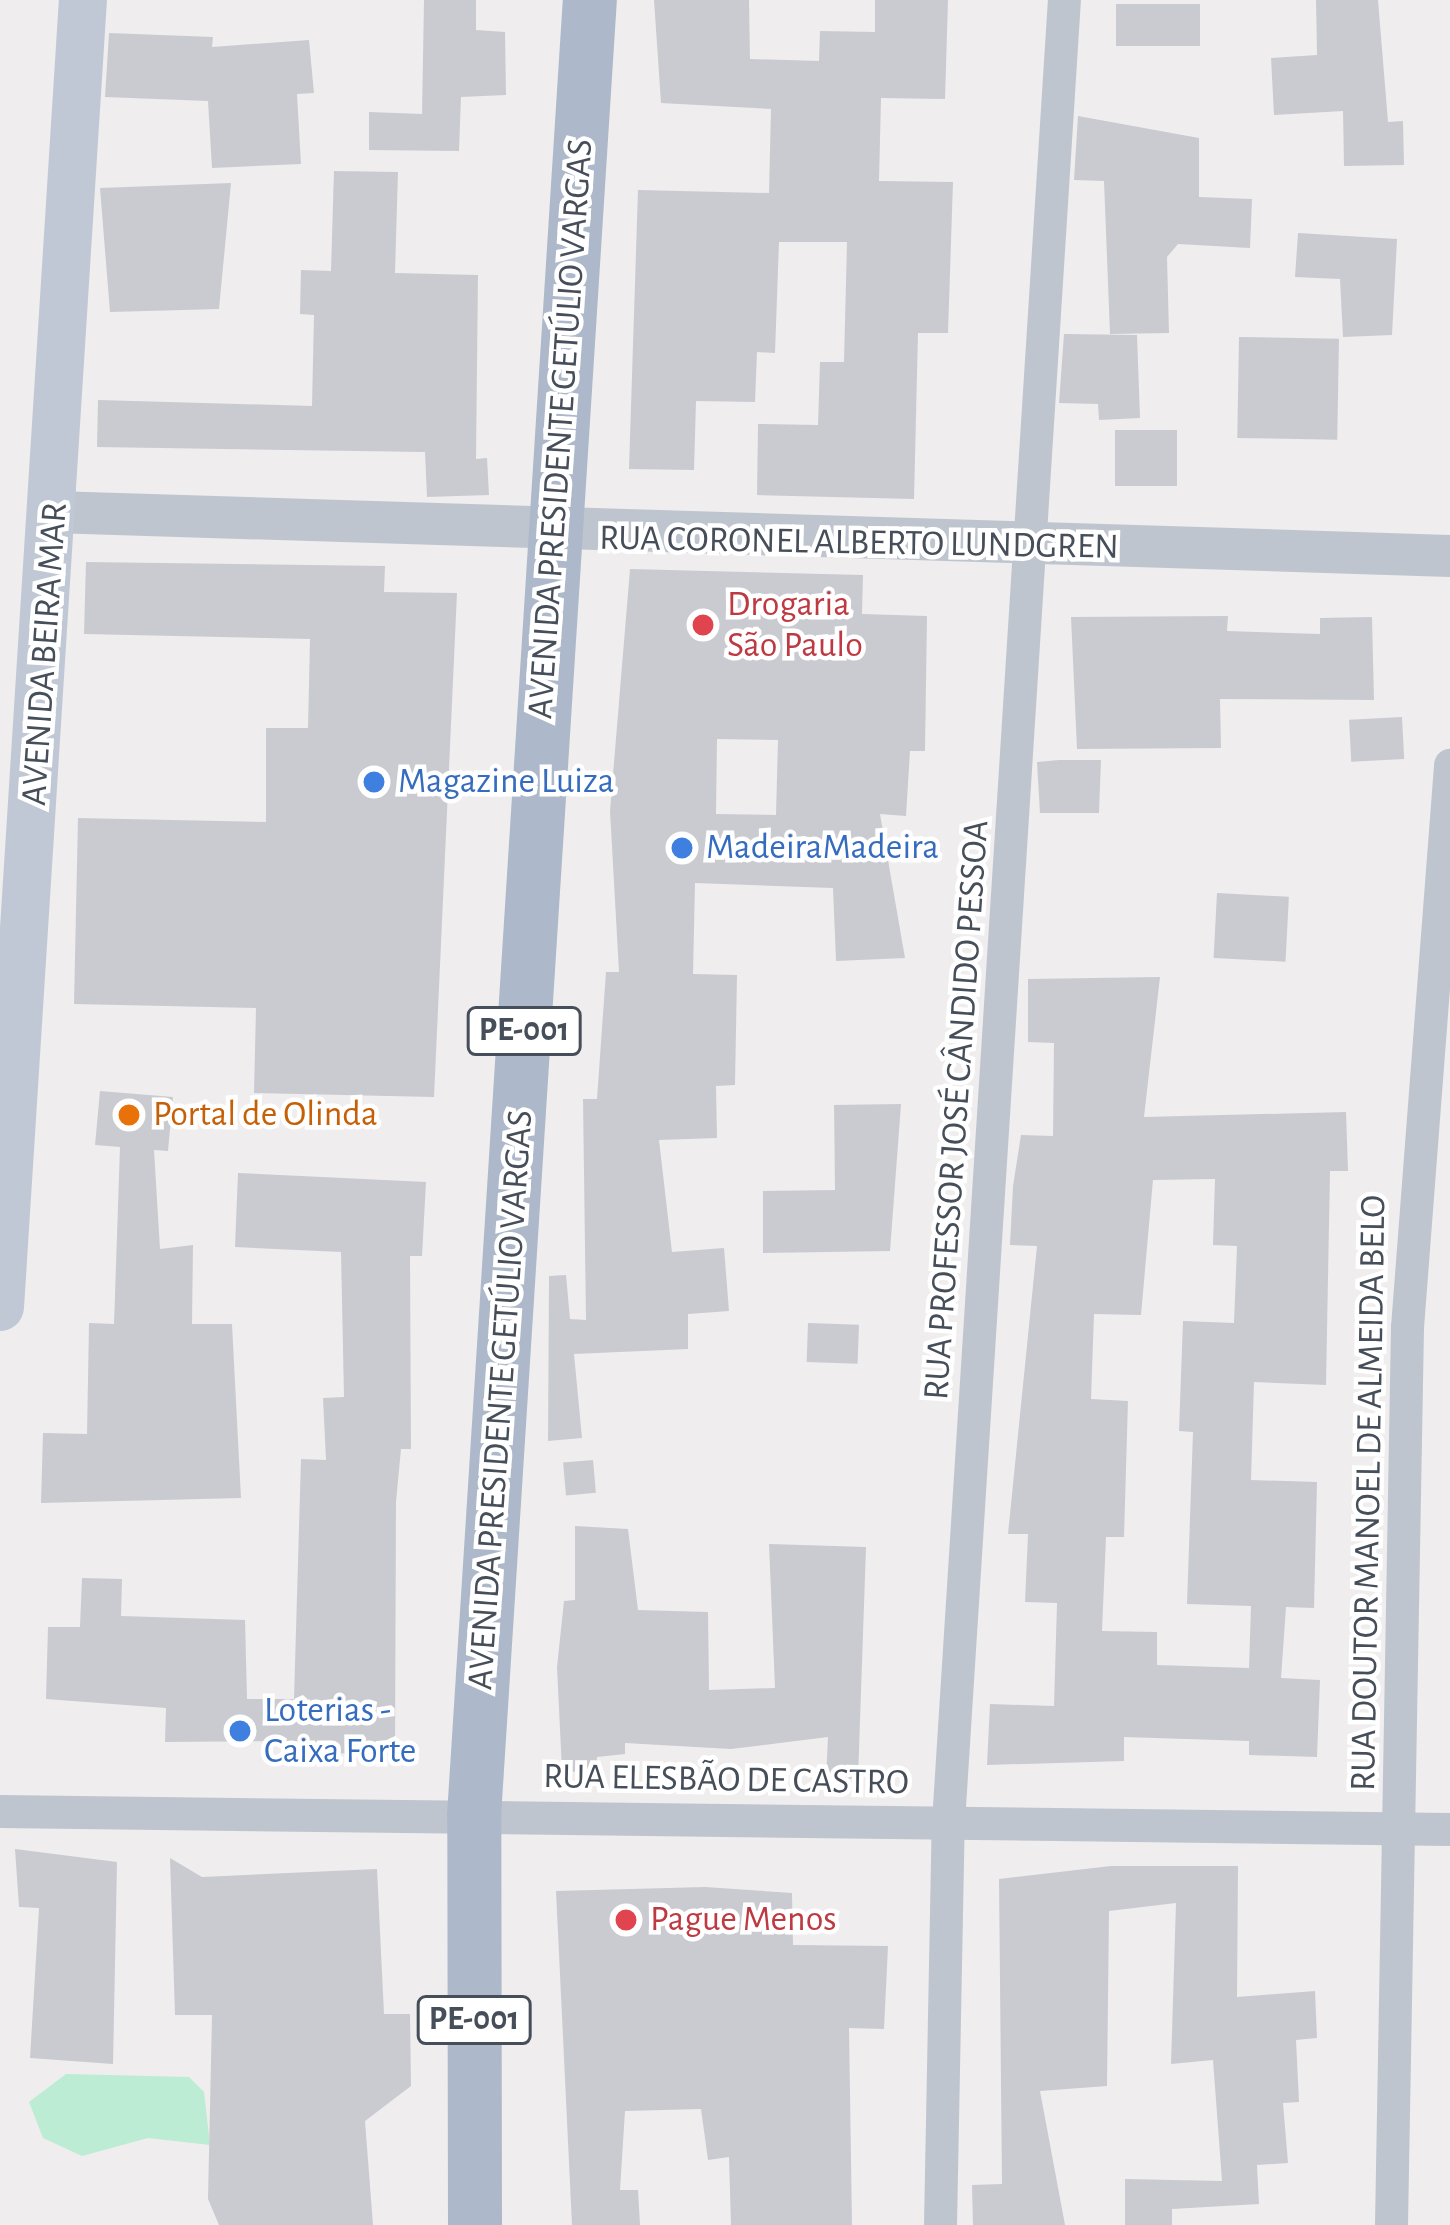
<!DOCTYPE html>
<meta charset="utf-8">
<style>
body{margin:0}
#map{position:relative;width:1450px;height:2225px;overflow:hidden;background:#efeded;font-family:"Alegreya Sans",sans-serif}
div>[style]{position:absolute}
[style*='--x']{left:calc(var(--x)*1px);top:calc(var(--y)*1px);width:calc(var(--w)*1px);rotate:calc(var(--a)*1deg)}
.green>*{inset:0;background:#bcecd4}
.building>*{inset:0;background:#cacbd1;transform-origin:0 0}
.minor>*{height:33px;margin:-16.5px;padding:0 16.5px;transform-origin:16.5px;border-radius:16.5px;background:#bec5ce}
.tertiary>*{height:42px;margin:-21px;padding:0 21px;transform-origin:21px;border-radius:21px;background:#bec5ce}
.secondary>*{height:48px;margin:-24px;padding:0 24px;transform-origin:24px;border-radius:24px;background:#c0c8d5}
.primary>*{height:54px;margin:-27px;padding:0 27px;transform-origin:27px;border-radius:27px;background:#adb9ca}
.dots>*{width:33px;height:33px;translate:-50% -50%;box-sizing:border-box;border:6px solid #fff;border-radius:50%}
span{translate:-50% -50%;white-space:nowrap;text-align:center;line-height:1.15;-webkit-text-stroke:9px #fff;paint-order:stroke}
.shield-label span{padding:3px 9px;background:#fff;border:3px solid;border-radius:9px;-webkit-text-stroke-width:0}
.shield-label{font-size:33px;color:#464e59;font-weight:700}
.street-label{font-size:36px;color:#464e59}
.health-label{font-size:36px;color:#be3a42}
.left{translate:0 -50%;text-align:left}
.shop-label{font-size:36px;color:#366cbe}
.food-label{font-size:36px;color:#c56008}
</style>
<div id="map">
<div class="green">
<div style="clip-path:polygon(66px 2074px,189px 2077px,204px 2092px,210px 2145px,148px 2138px,82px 2156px,43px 2138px,29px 2102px)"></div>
</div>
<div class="building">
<div style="clip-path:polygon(424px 0,476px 0,476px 30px,505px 32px,506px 95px,461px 97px,459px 151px,369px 150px,369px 112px,422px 114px)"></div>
<div style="clip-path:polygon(654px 0,749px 0,750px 59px,819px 61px,820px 31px,875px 32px,875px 0,948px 0,945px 99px,881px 98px,879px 181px,953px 182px,948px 333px,918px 333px,914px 499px,757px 495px,758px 424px,818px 425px,820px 362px,844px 362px,847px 242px,779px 242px,775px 353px,757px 352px,755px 402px,696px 401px,694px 470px,629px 469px,638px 190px,769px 193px,771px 109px,661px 103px)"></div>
<div style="clip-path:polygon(1316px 0,1378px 0,1388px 122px,1403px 121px,1404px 165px,1344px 166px,1343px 111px,1274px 115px,1271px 58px,1317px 55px)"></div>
<div style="left:1200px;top:4px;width:42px;height:84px;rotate:90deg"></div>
<div style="clip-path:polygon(109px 33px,213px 37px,212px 47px,309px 40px,314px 93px,297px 94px,301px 164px,212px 168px,208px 101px,105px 97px)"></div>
<div style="clip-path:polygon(1078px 116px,1199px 138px,1199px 197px,1252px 199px,1250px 248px,1178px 244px,1167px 257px,1169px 333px,1110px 334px,1104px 181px,1074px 180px)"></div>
<div style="clip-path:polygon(334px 171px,398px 172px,395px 273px,478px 275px,476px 459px,487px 458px,489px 495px,427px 497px,425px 452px,97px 447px,98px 400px,312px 406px,314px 315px,300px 314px,301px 270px,331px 271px)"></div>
<div style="clip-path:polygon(231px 183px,219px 309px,110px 312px,100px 188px)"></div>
<div style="clip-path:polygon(1298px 233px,1397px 239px,1392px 335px,1343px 337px,1340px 279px,1295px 277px)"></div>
<div style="clip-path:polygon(1064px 334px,1137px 335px,1140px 418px,1099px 420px,1098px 404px,1059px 403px)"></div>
<div style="left:1239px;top:337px;width:100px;height:101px;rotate:1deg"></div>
<div style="left:1115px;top:430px;width:62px;height:56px"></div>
<div style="clip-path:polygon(86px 562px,385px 566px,384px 592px,457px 593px,434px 1097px,254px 1093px,256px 1008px,74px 1004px,78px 818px,266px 822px,266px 728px,308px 728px,310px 639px,84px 634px)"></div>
<div style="clip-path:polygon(evenodd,630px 569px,863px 575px,862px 614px,927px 616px,925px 751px,910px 751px,906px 816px,880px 814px,905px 958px,836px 961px,833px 888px,695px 883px,693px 974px,737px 975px,735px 1085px,716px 1086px,717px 1138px,659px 1140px,672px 1252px,724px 1248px,729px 1311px,688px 1314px,688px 1349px,574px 1354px,582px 1438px,548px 1441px,549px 1276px,566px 1275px,570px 1319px,586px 1320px,583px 1099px,597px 1099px,606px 972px,619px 972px,610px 811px,630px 569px,717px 739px,778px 740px,776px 815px,716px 814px,717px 739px)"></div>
<div style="clip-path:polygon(1228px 616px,1227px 631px,1320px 634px,1320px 618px,1372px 617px,1374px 700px,1220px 699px,1221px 748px,1077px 749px,1071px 617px)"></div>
<div style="left:1402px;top:717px;width:42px;height:53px;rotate:87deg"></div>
<div style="clip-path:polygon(1059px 760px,1101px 760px,1099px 813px,1040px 813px,1037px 762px)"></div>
<div style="left:1217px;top:893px;width:72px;height:65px;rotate:3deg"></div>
<div style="clip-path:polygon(evenodd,1160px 977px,1144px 1117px,1346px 1112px,1348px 1171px,1330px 1171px,1326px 1385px,1254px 1382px,1251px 1480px,1317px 1482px,1314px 1608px,1286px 1607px,1281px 1678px,1320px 1680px,1317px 1757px,1249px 1755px,1249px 1741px,1124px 1737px,1124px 1761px,987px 1765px,990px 1704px,1054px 1706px,1057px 1603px,1025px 1602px,1028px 1534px,1008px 1534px,1037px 1246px,1010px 1245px,1013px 1186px,1021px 1135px,1053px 1136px,1054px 1043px,1028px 1042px,1028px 979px,1160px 977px,1215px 1179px,1213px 1245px,1237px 1246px,1234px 1323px,1183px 1321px,1179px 1431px,1193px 1432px,1187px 1604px,1251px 1606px,1249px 1668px,1157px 1665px,1157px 1632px,1102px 1631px,1106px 1537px,1124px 1537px,1128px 1401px,1091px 1399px,1094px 1314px,1141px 1315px,1153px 1180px,1215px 1179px)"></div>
<div style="clip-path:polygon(100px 1091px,173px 1097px,168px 1151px,154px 1150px,160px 1249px,193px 1245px,192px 1324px,232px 1324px,241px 1498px,41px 1503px,43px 1433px,87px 1434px,89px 1323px,114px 1324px,120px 1147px,95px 1145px)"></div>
<div style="clip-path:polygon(901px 1104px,890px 1251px,763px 1253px,763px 1191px,835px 1190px,834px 1105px)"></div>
<div style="clip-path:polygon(238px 1173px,426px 1182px,422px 1256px,410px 1256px,411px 1449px,401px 1449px,396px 1502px,395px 1757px,307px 1751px,307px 1741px,165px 1742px,166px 1708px,46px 1699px,48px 1627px,80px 1627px,82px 1578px,122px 1579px,121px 1616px,245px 1620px,247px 1699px,294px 1699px,301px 1459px,326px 1460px,323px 1398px,344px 1397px,341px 1252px,235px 1247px)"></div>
<div style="left:808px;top:1323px;width:51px;height:39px;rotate:2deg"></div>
<div style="left:593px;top:1460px;width:33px;height:30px;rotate:85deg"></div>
<div style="clip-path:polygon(575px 1526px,628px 1529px,638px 1610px,708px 1612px,709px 1690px,775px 1688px,769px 1544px,866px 1547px,858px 1779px,826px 1778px,828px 1737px,731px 1749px,625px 1743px,625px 1754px,597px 1757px,596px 1773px,562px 1771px,557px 1667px,564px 1601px,575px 1600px)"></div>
<div style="clip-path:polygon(15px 1849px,117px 1862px,113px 2064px,30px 2058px,39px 1908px,19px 1907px)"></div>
<div style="clip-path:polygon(170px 1858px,202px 1877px,377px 1869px,384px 2014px,410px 2014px,411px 2086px,365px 2121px,373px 2225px,219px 2225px,208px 2199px,212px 2015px,175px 2015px)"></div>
<div style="clip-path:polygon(1111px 1866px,1238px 1866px,1237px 1997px,1315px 1991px,1317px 2038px,1296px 2040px,1299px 2102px,1283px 2103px,1288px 2163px,1257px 2165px,1259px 2204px,1172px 2209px,1172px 2225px,1125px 2225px,1125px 2179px,1222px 2181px,1213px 2060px,1171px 2064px,1176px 1903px,1109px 1911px,1107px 2086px,1040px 2091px,1065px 2225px,973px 2225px,972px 2185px,1002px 2184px,999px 1879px)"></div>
<div style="clip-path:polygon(705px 1887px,792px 1893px,793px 1945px,888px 1946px,884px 2029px,849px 2028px,852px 2225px,731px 2225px,729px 2157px,708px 2160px,701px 2109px,625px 2111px,620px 2190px,638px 2190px,640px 2225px,572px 2225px,556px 1891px)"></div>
</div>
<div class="minor">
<div style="--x:0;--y:1811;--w:1450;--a:0.71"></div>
<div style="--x:940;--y:2225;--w:403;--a:-88.9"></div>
<div style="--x:948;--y:1822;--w:1826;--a:-86.36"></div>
<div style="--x:1391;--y:2225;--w:898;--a:-88.98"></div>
<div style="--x:1407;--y:1327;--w:564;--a:-85.62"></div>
</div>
<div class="tertiary">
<div style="--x:53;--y:512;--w:1398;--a:1.8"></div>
</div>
<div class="secondary">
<div style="--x:0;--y:1307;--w:1310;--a:-86.37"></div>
</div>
<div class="primary">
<div style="--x:475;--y:2225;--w:409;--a:-90.1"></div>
<div style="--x:474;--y:1816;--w:1820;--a:-86.35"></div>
</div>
<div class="dots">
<div style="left:703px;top:625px;background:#e0444e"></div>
<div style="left:374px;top:782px;background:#3f7fe0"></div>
<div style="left:682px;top:848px;background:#3f7fe0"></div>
<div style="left:129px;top:1115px;background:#e8710a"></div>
<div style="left:240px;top:1731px;background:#3f7fe0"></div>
<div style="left:626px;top:1920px;background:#e0444e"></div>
</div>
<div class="shield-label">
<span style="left:524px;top:1031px">PE-001</span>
<span style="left:474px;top:2020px">PE-001</span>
</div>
<div class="street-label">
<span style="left:561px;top:429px;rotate:-86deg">AVENIDA PRESIDENTE GETÚLIO VARGAS</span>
<span style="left:859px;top:543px;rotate:1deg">RUA CORONEL ALBERTO LUNDGREN</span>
<span style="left:45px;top:654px;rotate:-86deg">AVENIDA BEIRA MAR</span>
<span style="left:957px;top:1110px;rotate:-86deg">RUA PROFESSOR JOSÉ CÂNDIDO PESSOA</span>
<span style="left:501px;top:1400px;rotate:-86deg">AVENIDA PRESIDENTE GETÚLIO VARGAS</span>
<span style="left:1369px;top:1493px;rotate:-89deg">RUA DOUTOR MANOEL DE ALMEIDA BELO</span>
<span style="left:726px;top:1780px;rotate:1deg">RUA ELESBÃO DE CASTRO</span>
</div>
<div class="health-label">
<span class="left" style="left:727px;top:625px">Drogaria<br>São Paulo</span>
<span class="left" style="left:650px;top:1920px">Pague Menos</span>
</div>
<div class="shop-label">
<span class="left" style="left:398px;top:782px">Magazine Luiza</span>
<span class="left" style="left:706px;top:848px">MadeiraMadeira</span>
<span class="left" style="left:264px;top:1731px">Loterias -<br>Caixa Forte</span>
</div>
<div class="food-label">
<span class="left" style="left:153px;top:1115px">Portal de Olinda</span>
</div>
</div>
